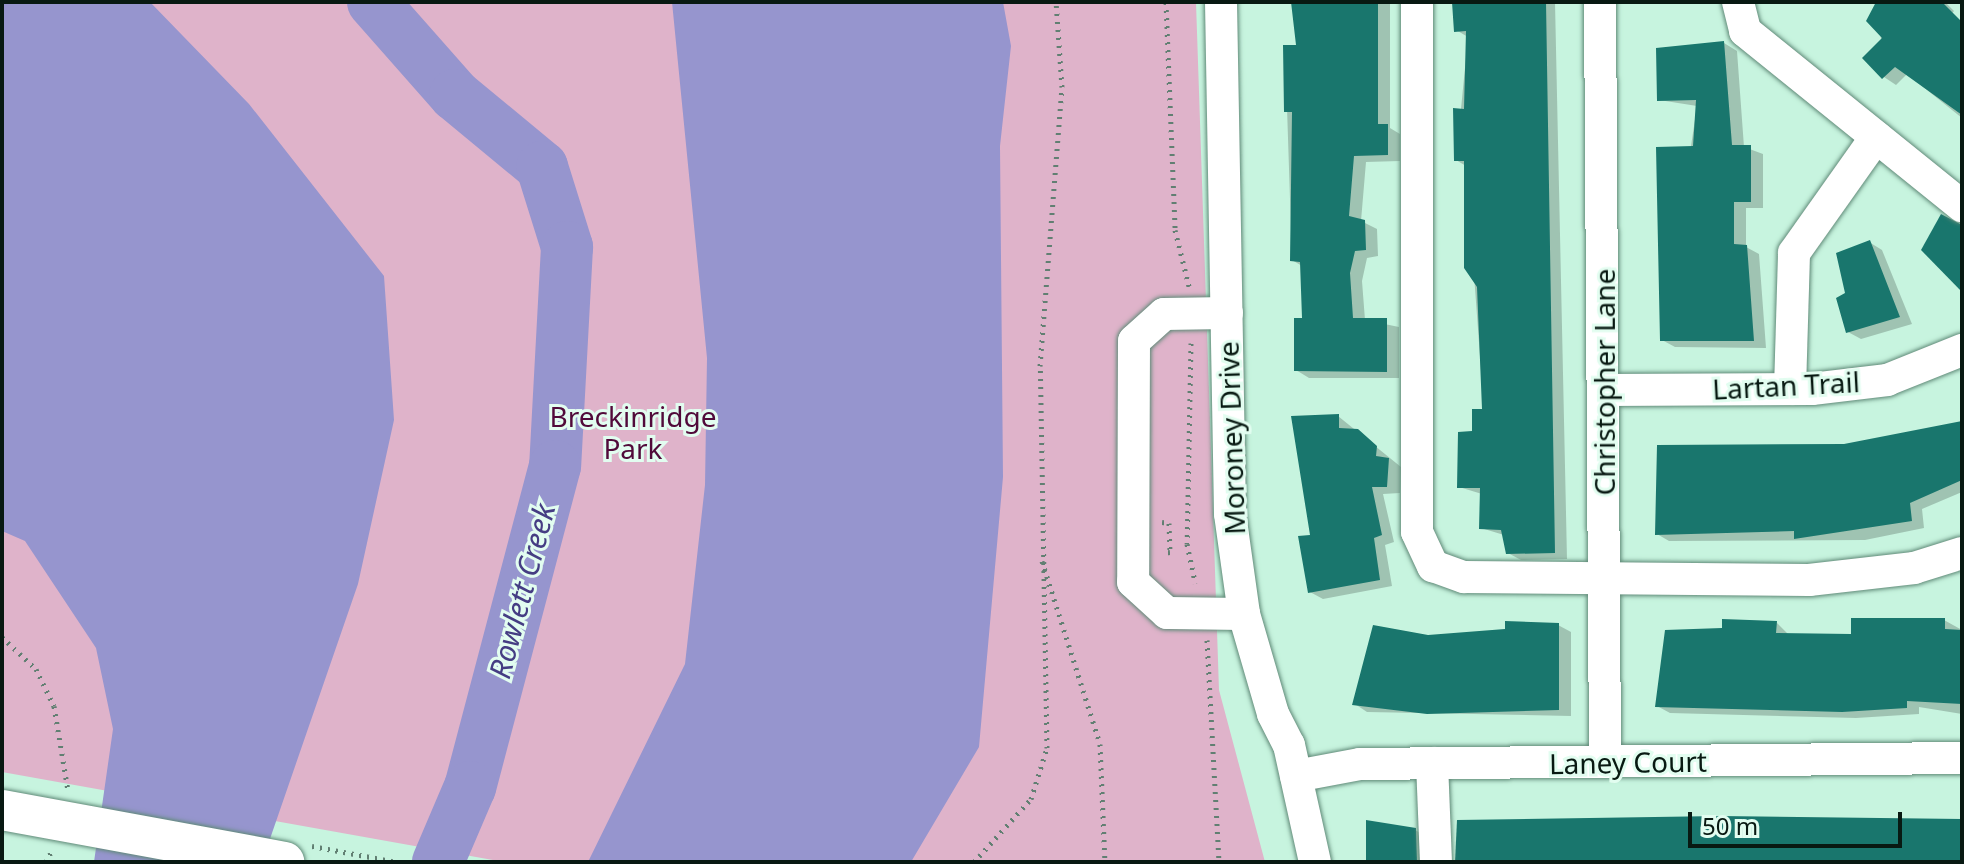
<!DOCTYPE html>
<style>
body{margin:0}
#map{position:relative;width:1964px;height:864px;overflow:hidden;background:#c7f4df;font-family:"Noto Sans",sans-serif}
div>[style]{position:absolute}
[style*='--x']{left:calc(var(--x)*1px);top:calc(var(--y)*1px);width:calc(var(--w)*1px);rotate:calc(var(--a)*1deg)}
.green>*{inset:0;background:#dfb3ca}
.water>*{inset:0;background:#9695ce}
.shadow>*{inset:0;background:#0003}
.river>*{height:52px;margin:-26px;padding:0 26px;transform-origin:26px;border-radius:26px;background:#9695ce}
.building>*{inset:0;background:#19766d}
.path>*{height:5px;margin-top:-2.5px;transform-origin:0;background:repeating-linear-gradient(90deg,#617f72 0 2px,transparent 0 8px)}
.roads{filter:drop-shadow(0 0 2px #608a78) drop-shadow(0 0 2px #608a78)}
.minor>*{height:32px;margin:-16px;padding:0 16px;transform-origin:16px;border-radius:16px;background:#fff}
.path-bridge>*{height:5px;margin-top:-2.5px;transform-origin:0;background:repeating-linear-gradient(90deg,#617f72 0 2px,transparent 0 8px)}
.bridges{filter:drop-shadow(0 0 2px #608a78) drop-shadow(0 0 2px #608a78)}
.major-bridge>*{height:40px;margin:-20px;padding:0 20px;transform-origin:20px;border-radius:20px;background:#fff}
span{translate:-50% -50%;white-space:nowrap;text-align:center;line-height:1.15;-webkit-text-stroke:6px #e2fdf0;paint-order:stroke}
.street-label{font-size:28px;color:#081912}
.park-label{font-size:28px;color:#510a3a}
.water-label{font-size:30px;color:#453d83;font-style:italic}
.frame{position:absolute;inset:0;border:4px solid #081912;pointer-events:none}
.scale{position:absolute;left:1688px;top:812px;width:214px;height:36px;box-sizing:border-box;border:4px solid #081912;border-top:0;padding-left:10px;font-size:24px;line-height:28px;white-space:nowrap;color:#081912;-webkit-text-stroke:6px #e2fdf0;paint-order:stroke}
</style>
<div id="map">
<div class="green">
<div style="clip-path:polygon(2px 2px,1196px 2px,1219px 690px,1265px 862px,504px 862px,2px 772px)"></div>
</div>
<div class="water">
<div style="clip-path:polygon(2px 2px,150px 2px,249px 104px,384px 276px,394px 420px,358px 584px,262px 862px,94px 862px,113px 729px,96px 648px,25px 541px,2px 531px)"></div>
<div style="clip-path:polygon(672px 2px,1003px 2px,1011px 46px,1000px 146px,1003px 477px,979px 747px,911px 862px,588px 862px,685px 664px,705px 485px,707px 358px)"></div>
</div>
<div class="shadow">
<div style="clip-path:polygon(1293px 2px,1390px 2px,1390px 128px,1400px 134px,1400px 161px,1366px 162px,1361px 221px,1377px 229px,1378px 256px,1367px 258px,1362px 281px,1365px 320px,1399px 327px,1399px 378px,1309px 378px,1296px 370px,1304px 320px,1302px 266px,1292px 260px,1285px 47px,1299px 48px)"></div>
<div style="clip-path:polygon(1454px 2px,1555px 2px,1567px 559px,1521px 560px,1508px 553px,1504px 535px,1481px 528px,1482px 494px,1459px 487px,1484px 411px,1466px 166px,1456px 160px,1468px 37px,1456px 30px)"></div>
<div style="clip-path:polygon(1878px 2px,1945px 2px,1954px 11px,1949px 17px,1962px 27px,1962px 118px,1907px 74px,1896px 85px,1884px 77px)"></div>
<div style="clip-path:polygon(1724px 43px,1737px 51px,1744px 147px,1763px 154px,1763px 208px,1746px 208px,1746px 247px,1759px 254px,1766px 348px,1675px 347px,1662px 340px,1697px 106px,1659px 100px)"></div>
<div style="clip-path:polygon(1869px 242px,1882px 250px,1912px 324px,1861px 339px,1848px 332px,1848px 295px)"></div>
<div style="clip-path:polygon(1338px 416px,1401px 467px,1400px 493px,1383px 494px,1394px 542px,1385px 545px,1392px 586px,1323px 599px,1310px 592px,1312px 537px)"></div>
<div style="clip-path:polygon(1962px 423px,1962px 492px,1922px 509px,1924px 528px,1865px 540px,1669px 541px,1657px 534px,1787px 450px,1908px 438px)"></div>
<div style="clip-path:polygon(1944px 620px,1962px 630px,1962px 714px,1919px 707px,1919px 714px,1856px 718px,1670px 713px,1657px 706px,1724px 630px,1776px 622px,1789px 635px,1853px 636px)"></div>
<div style="clip-path:polygon(1558px 625px,1571px 632px,1571px 716px,1367px 712px,1355px 704px,1428px 637px)"></div>
<div style="clip-path:polygon(1415px 830px,1428px 837px,1430px 862px,1368px 862px)"></div>
</div>
<div class="river">
<div style="--x:373;--y:2;--w:124;--a:48.6"></div>
<div style="--x:455;--y:95;--w:113;--a:39.6"></div>
<div style="--x:542;--y:167;--w:84;--a:72.6"></div>
<div style="--x:567;--y:247;--w:219;--a:93.1"></div>
<div style="--x:555;--y:466;--w:332;--a:104.8"></div>
<div style="--x:470;--y:787;--w:82;--a:113.1"></div>
</div>
<div class="building">
<div style="clip-path:polygon(1291px 2px,1378px 2px,1378px 124px,1388px 124px,1388px 155px,1354px 156px,1349px 216px,1365px 220px,1366px 250px,1355px 251px,1350px 273px,1353px 318px,1387px 318px,1387px 372px,1294px 371px,1294px 318px,1302px 318px,1300px 262px,1290px 261px,1292px 112px,1284px 112px,1283px 45px,1296px 45px)"></div>
<div style="clip-path:polygon(1452px 2px,1546px 2px,1555px 553px,1506px 554px,1501px 530px,1479px 529px,1480px 488px,1457px 488px,1458px 432px,1472px 431px,1472px 409px,1482px 409px,1477px 287px,1464px 268px,1464px 161px,1454px 161px,1453px 108px,1464px 109px,1466px 31px,1454px 32px)"></div>
<div style="clip-path:polygon(1876px 2px,1942px 2px,1962px 22px,1962px 115px,1895px 67px,1882px 79px,1862px 58px,1882px 38px,1866px 21px)"></div>
<div style="clip-path:polygon(1724px 41px,1732px 145px,1751px 145px,1751px 202px,1734px 202px,1734px 244px,1747px 245px,1754px 341px,1660px 341px,1656px 147px,1693px 146px,1696px 100px,1657px 101px,1656px 48px)"></div>
<div style="clip-path:polygon(1941px 214px,1962px 225px,1962px 292px,1921px 250px)"></div>
<div style="clip-path:polygon(1870px 240px,1900px 317px,1846px 333px,1836px 298px,1845px 293px,1836px 253px)"></div>
<div style="clip-path:polygon(1339px 414px,1339px 428px,1358px 429px,1377px 446px,1376px 456px,1389px 458px,1387px 487px,1372px 487px,1382px 535px,1374px 538px,1380px 580px,1308px 593px,1298px 536px,1310px 535px,1291px 416px)"></div>
<div style="clip-path:polygon(1962px 421px,1962px 480px,1910px 503px,1912px 521px,1794px 539px,1794px 531px,1655px 535px,1657px 445px,1844px 444px)"></div>
<div style="clip-path:polygon(1851px 618px,1945px 618px,1945px 629px,1962px 630px,1962px 704px,1907px 701px,1907px 708px,1842px 712px,1655px 707px,1665px 630px,1722px 628px,1722px 619px,1777px 621px,1776px 633px,1851px 634px)"></div>
<div style="clip-path:polygon(1505px 621px,1559px 623px,1559px 710px,1427px 714px,1352px 705px,1373px 625px,1428px 635px,1505px 629px)"></div>
<div style="clip-path:polygon(1720px 816px,1962px 819px,1962px 862px,1455px 862px,1457px 820px)"></div>
<div style="clip-path:polygon(1366px 820px,1416px 828px,1417px 862px,1366px 862px)"></div>
</div>
<div class="path">
<div style="--x:1166;--y:2;--w:228;--a:87.7"></div>
<div style="--x:1175;--y:230;--w:58;--a:76"></div>
<div style="--x:1191;--y:343;--w:201;--a:91.1"></div>
<div style="--x:1187;--y:544;--w:40;--a:78"></div>
<div style="--x:1162;--y:522;--w:7;--a:8"></div>
<div style="--x:1169;--y:523;--w:29;--a:88"></div>
<div style="--x:1170;--y:552;--w:7;--a:172"></div>
<div style="--x:1042;--y:561;--w:192;--a:72.4"></div>
<div style="--x:1100;--y:744;--w:118;--a:87.6"></div>
<div style="--x:2;--y:637;--w:47;--a:43.3"></div>
<div style="--x:36;--y:669;--w:41;--a:64.1"></div>
<div style="--x:54;--y:706;--w:86;--a:80.6"></div>
<div style="--x:1207;--y:640;--w:222;--a:86.9"></div>
<div style="--x:46;--y:862;--w:13;--a:-63"></div>
<div style="--x:974;--y:862;--w:85;--a:-47.9"></div>
<div style="--x:1031;--y:799;--w:53;--a:-72.6"></div>
<div style="--x:1047;--y:748;--w:382;--a:-91"></div>
<div style="--x:1040;--y:366;--w:280;--a:-85.5"></div>
<div style="--x:1062;--y:87;--w:85;--a:-94"></div>
</div>
<div class="roads">
<div class="minor">
<div style="--x:1221;--y:2;--w:512;--a:88.99"></div>
<div style="--x:1230;--y:514;--w:101;--a:82"></div>
<div style="--x:1244;--y:614;--w:104;--a:73.8"></div>
<div style="--x:1273;--y:714;--w:35;--a:63"></div>
<div style="--x:1289;--y:745;--w:120;--a:77.5"></div>
<div style="--x:1417;--y:2;--w:530;--a:90"></div>
<div style="--x:1417;--y:532;--w:38;--a:65"></div>
<div style="--x:1433;--y:566;--w:33;--a:20"></div>
<div style="--x:1464;--y:577;--w:345;--a:0.5"></div>
<div style="--x:1809;--y:580;--w:106;--a:-6.5"></div>
<div style="--x:1914;--y:568;--w:50;--a:-17.4"></div>
<div style="--x:1600;--y:2;--w:760;--a:89.62"></div>
<div style="--x:1738;--y:2;--w:30;--a:76"></div>
<div style="--x:1745;--y:31;--w:279;--a:38.9"></div>
<div style="--x:1227;--y:313;--w:63;--a:179.1"></div>
<div style="--x:1164;--y:314;--w:40;--a:138"></div>
<div style="--x:1134;--y:341;--w:241;--a:90.2"></div>
<div style="--x:1133;--y:582;--w:46;--a:42.4"></div>
<div style="--x:1167;--y:613;--w:77;--a:0.7"></div>
<div style="--x:1790;--y:389;--w:136;--a:-88.3"></div>
<div style="--x:1794;--y:253;--w:142;--a:-54.7"></div>
<div style="--x:1604;--y:390;--w:208;--a:-0.3"></div>
<div style="--x:1812;--y:389;--w:76;--a:-6.8"></div>
<div style="--x:1887;--y:380;--w:81;--a:-21.8"></div>
<div style="--x:1432;--y:763;--w:99;--a:87.7"></div>
<div style="--x:1296;--y:776;--w:65;--a:-10.6"></div>
<div style="--x:1360;--y:764;--w:602;--a:-0.57"></div>
</div>
</div>
<div class="path-bridge">
<div style="--x:312;--y:846;--w:86;--a:10.7"></div>
</div>
<div class="bridges">
<div class="major-bridge">
<div style="--x:2;--y:810;--w:287;--a:10.4"></div>
</div>
</div>
<div class="street-label">
<span style="left:1604px;top:382px;rotate:-90deg">Christopher Lane</span>
<span style="left:1786px;top:385px;rotate:-3deg">Lartan Trail</span>
<span style="left:1231px;top:438px;rotate:-92deg">Moroney Drive</span>
<span style="left:1628px;top:762px;rotate:-1deg">Laney Court</span>
</div>
<div class="park-label">
<span style="left:633px;top:432px">Breckinridge<br>Park</span>
</div>
<div class="water-label">
<span style="left:522px;top:591px;rotate:-75deg">Rowlett Creek</span>
</div>
<div class="frame"></div>
<div class="scale">50 m</div>
</div>
